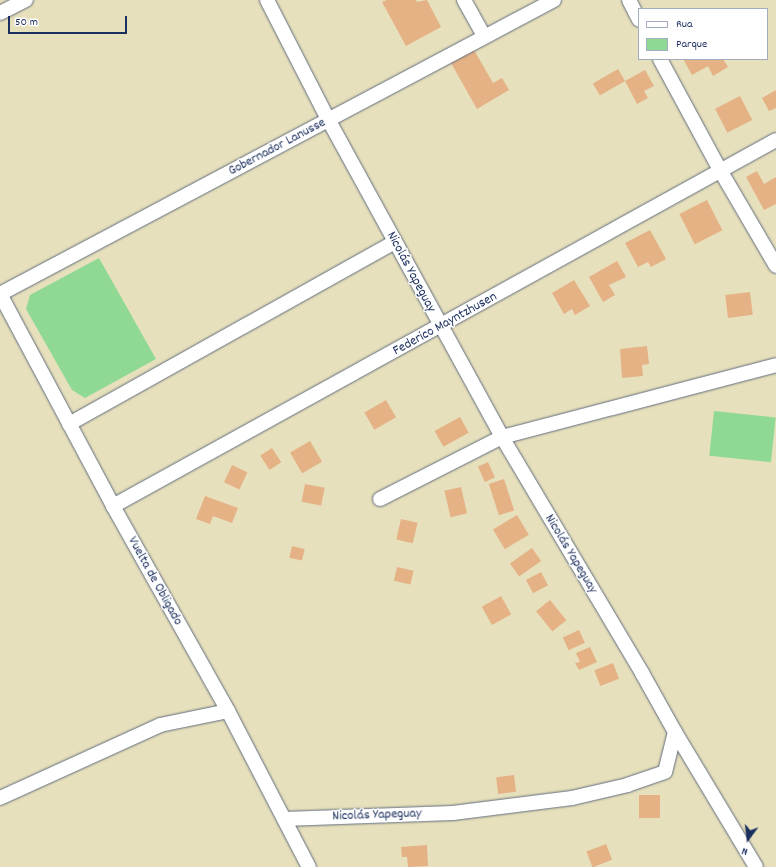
<!DOCTYPE html>
<meta charset="utf-8">
<style>
body{margin:0}
#map{position:relative;width:776px;height:867px;overflow:hidden;background:#e7e0bc;font-family:Dekko,sans-serif}
div>[style]{position:absolute}
[style*='--x']{left:calc(var(--x)*1px);top:calc(var(--y)*1px);width:calc(var(--w)*1px);rotate:calc(var(--a)*1deg)}
.green>*{inset:0;background:#8fd994;transform-origin:0 0}
.building>*{inset:0;background:#e5b286;transform-origin:0 0}
.roads{filter:drop-shadow(0 0 1px #626d7f) drop-shadow(0 0 1px #626d7f)}
.street>*{height:14px;margin:-7px;padding:0 7px;transform-origin:7px;border-radius:7px;background:#fff}
span{translate:-50% -50%;white-space:nowrap;text-align:center;line-height:1.15;-webkit-text-stroke:3px #fff;paint-order:stroke}
.street-label{font-size:14px;color:#1b2f5e}
.legend{position:absolute;left:638px;top:8px;width:130px;height:52px;box-sizing:border-box;background:#fff;border:1px solid #a4acbf;margin:0;padding:5px 7px;list-style:none;font-size:12px;color:#1b2f5e}
.legend li{display:flex;align-items:center;gap:8px;height:20px}
.legend b{width:20px;border:1px solid #a4acbf}
.north{position:absolute;left:728px;top:819px;width:40px;height:40px;-webkit-text-stroke:3px #fff;paint-order:stroke;rotate:195deg;font-size:11px;font-weight:700;line-height:16px;text-align:center;color:#1b2f5e}
.north::after{content:'';display:block;margin:auto;width:14px;height:18px;background:#1b2f5e;clip-path:polygon(50% 0,100% 100%,50% 72%,0 100%)}
.scale{position:absolute;left:8px;top:16px;width:119px;height:18px;box-sizing:border-box;border:2px solid #1b2f5e;border-top:0;padding-left:5px;font-size:12px;line-height:14px;white-space:nowrap;color:#1b2f5e;-webkit-text-stroke:3px #fff;paint-order:stroke}
</style>
<div id="map">
<div class="green">
<div style="clip-path:polygon(99px 258px,156px 359px,85px 398px,72px 390px,26px 309px,30px 295px)"></div>
<div style="left:714px;top:411px;width:62px;height:45px;rotate:6deg"></div>
</div>
<div class="building">
<div style="clip-path:polygon(387px 0,416px 0,417px 2px,427px 0,441px 27px,406px 46px,382px 2px)"></div>
<div style="clip-path:polygon(474px 50px,493px 83px,502px 78px,509px 90px,477px 109px,451px 63px)"></div>
<div style="clip-path:polygon(683px 59px,723px 59px,728px 67px,713px 76px,708px 66px,692px 75px)"></div>
<div style="left:618px;top:69px;width:14px;height:29px;rotate:60deg"></div>
<div style="clip-path:polygon(645px 70px,654px 86px,644px 91px,648px 98px,637px 104px,625px 81px)"></div>
<div style="clip-path:polygon(776px 90px,776px 108px,769px 111px,762px 98px)"></div>
<div style="left:740px;top:96px;width:27px;height:28px;rotate:63deg"></div>
<div style="clip-path:polygon(757px 171px,764px 184px,776px 177px,776px 204px,764px 210px,746px 177px)"></div>
<div style="left:707px;top:200px;width:34px;height:31px;rotate:63deg"></div>
<div style="clip-path:polygon(650px 230px,666px 259px,651px 267px,648px 262px,638px 267px,625px 243px)"></div>
<div style="clip-path:polygon(617px 261px,626px 277px,609px 285px,615px 295px,603px 302px,589px 277px)"></div>
<div style="clip-path:polygon(574px 280px,590px 306px,575px 315px,572px 309px,564px 314px,552px 293px)"></div>
<div style="left:750px;top:292px;width:23px;height:25px;rotate:83deg"></div>
<div style="clip-path:polygon(647px 346px,649px 364px,642px 365px,643px 376px,622px 378px,620px 349px)"></div>
<div style="left:386px;top:400px;width:20px;height:25px;rotate:60deg"></div>
<div style="left:460px;top:417px;width:18px;height:29px;rotate:61deg"></div>
<div style="left:310px;top:441px;width:24px;height:23px;rotate:60deg"></div>
<div style="left:272px;top:448px;width:17px;height:14px;rotate:57deg"></div>
<div style="left:488px;top:462px;width:17px;height:11px;rotate:66deg"></div>
<div style="left:232px;top:465px;width:17px;height:19px;rotate:25deg"></div>
<div style="left:504px;top:479px;width:33px;height:16px;rotate:72deg"></div>
<div style="left:305px;top:484px;width:20px;height:18px;rotate:11deg"></div>
<div style="left:461px;top:487px;width:27px;height:17px;rotate:77deg"></div>
<div style="clip-path:polygon(205px 496px,238px 508px,232px 523px,213px 516px,210px 524px,196px 519px)"></div>
<div style="left:517px;top:515px;width:23px;height:28px;rotate:59deg"></div>
<div style="left:401px;top:519px;width:17px;height:21px;rotate:13deg"></div>
<div style="left:292px;top:546px;width:13px;height:12px;rotate:13deg"></div>
<div style="left:532px;top:548px;width:16px;height:27px;rotate:55deg"></div>
<div style="left:397px;top:567px;width:17px;height:14px;rotate:13deg"></div>
<div style="left:541px;top:572px;width:15px;height:17px;rotate:62deg"></div>
<div style="left:501px;top:596px;width:21px;height:22px;rotate:61deg"></div>
<div style="left:550px;top:600px;width:26px;height:18px;rotate:51deg"></div>
<div style="left:579px;top:630px;width:14px;height:18px;rotate:65deg"></div>
<div style="clip-path:polygon(590px 647px,597px 662px,579px 670px,575px 663px,580px 662px,576px 653px)"></div>
<div style="left:613px;top:663px;width:17px;height:20px;rotate:69deg"></div>
<div style="left:514px;top:775px;width:17px;height:18px;rotate:83deg"></div>
<div style="left:639px;top:795px;width:21px;height:23px"></div>
<div style="left:606px;top:844px;width:17px;height:21px;rotate:69deg"></div>
<div style="clip-path:polygon(427px 845px,428px 866px,408px 867px,407px 857px,402px 857px,401px 847px)"></div>
</div>
<div class="roads">
<div class="street">
<div style="--x:267;--y:0;--w:134;--a:62.9"></div>
<div style="--x:328;--y:119;--w:362;--a:61.3"></div>
<div style="--x:502;--y:437;--w:274;--a:59.3"></div>
<div style="--x:642;--y:673;--w:68;--a:60.8"></div>
<div style="--x:675;--y:732;--w:41;--a:104"></div>
<div style="--x:665;--y:772;--w:39;--a:161"></div>
<div style="--x:628;--y:785;--w:57;--a:166.9"></div>
<div style="--x:572;--y:798;--w:120;--a:172.8"></div>
<div style="--x:453;--y:813;--w:169;--a:178"></div>
<div style="--x:464;--y:0;--w:41;--a:60.9"></div>
<div style="--x:629;--y:0;--w:22;--a:63"></div>
<div style="--x:0;--y:13;--w:29;--a:-27"></div>
<div style="--x:660;--y:59;--w:126;--a:61.6"></div>
<div style="--x:720;--y:170;--w:111;--a:59.7"></div>
<div style="--x:0;--y:294;--w:240;--a:61.9"></div>
<div style="--x:113;--y:506;--w:235;--a:60.7"></div>
<div style="--x:228;--y:711;--w:176;--a:62.6"></div>
<div style="--x:0;--y:294;--w:627;--a:-27.95"></div>
<div style="--x:69;--y:424;--w:373;--a:-29.2"></div>
<div style="--x:380;--y:499;--w:137;--a:-26.9"></div>
<div style="--x:502;--y:437;--w:283;--a:-14.7"></div>
<div style="--x:113;--y:506;--w:757;--a:-28.9"></div>
<div style="--x:675;--y:732;--w:157;--a:59"></div>
<div style="--x:0;--y:798;--w:176;--a:-24.5"></div>
<div style="--x:160;--y:725;--w:69;--a:-11.6"></div>
</div>
</div>
<div class="street-label">
<span style="left:277px;top:147px;rotate:-28deg">Gobernador Lanusse</span>
<span style="left:411px;top:272px;rotate:62deg">Nicolás Yapeguay</span>
<span style="left:445px;top:324px;rotate:-29deg">Federico Mayntzhusen</span>
<span style="left:571px;top:554px;rotate:59deg">Nicolás Yapeguay</span>
<span style="left:155px;top:581px;rotate:61deg">Vuelta de Obligado</span>
<span style="left:377px;top:815px;rotate:-2deg">Nicolás Yapeguay</span>
</div>
<ul class="legend">
<li><b style="height:5px;background:#fff"></b>Rua</li>
<li><b style="height:11px;background:#8fd994"></b>Parque</li>
</ul>
<div class="north">N</div>
<div class="scale">50 m</div>
</div>
